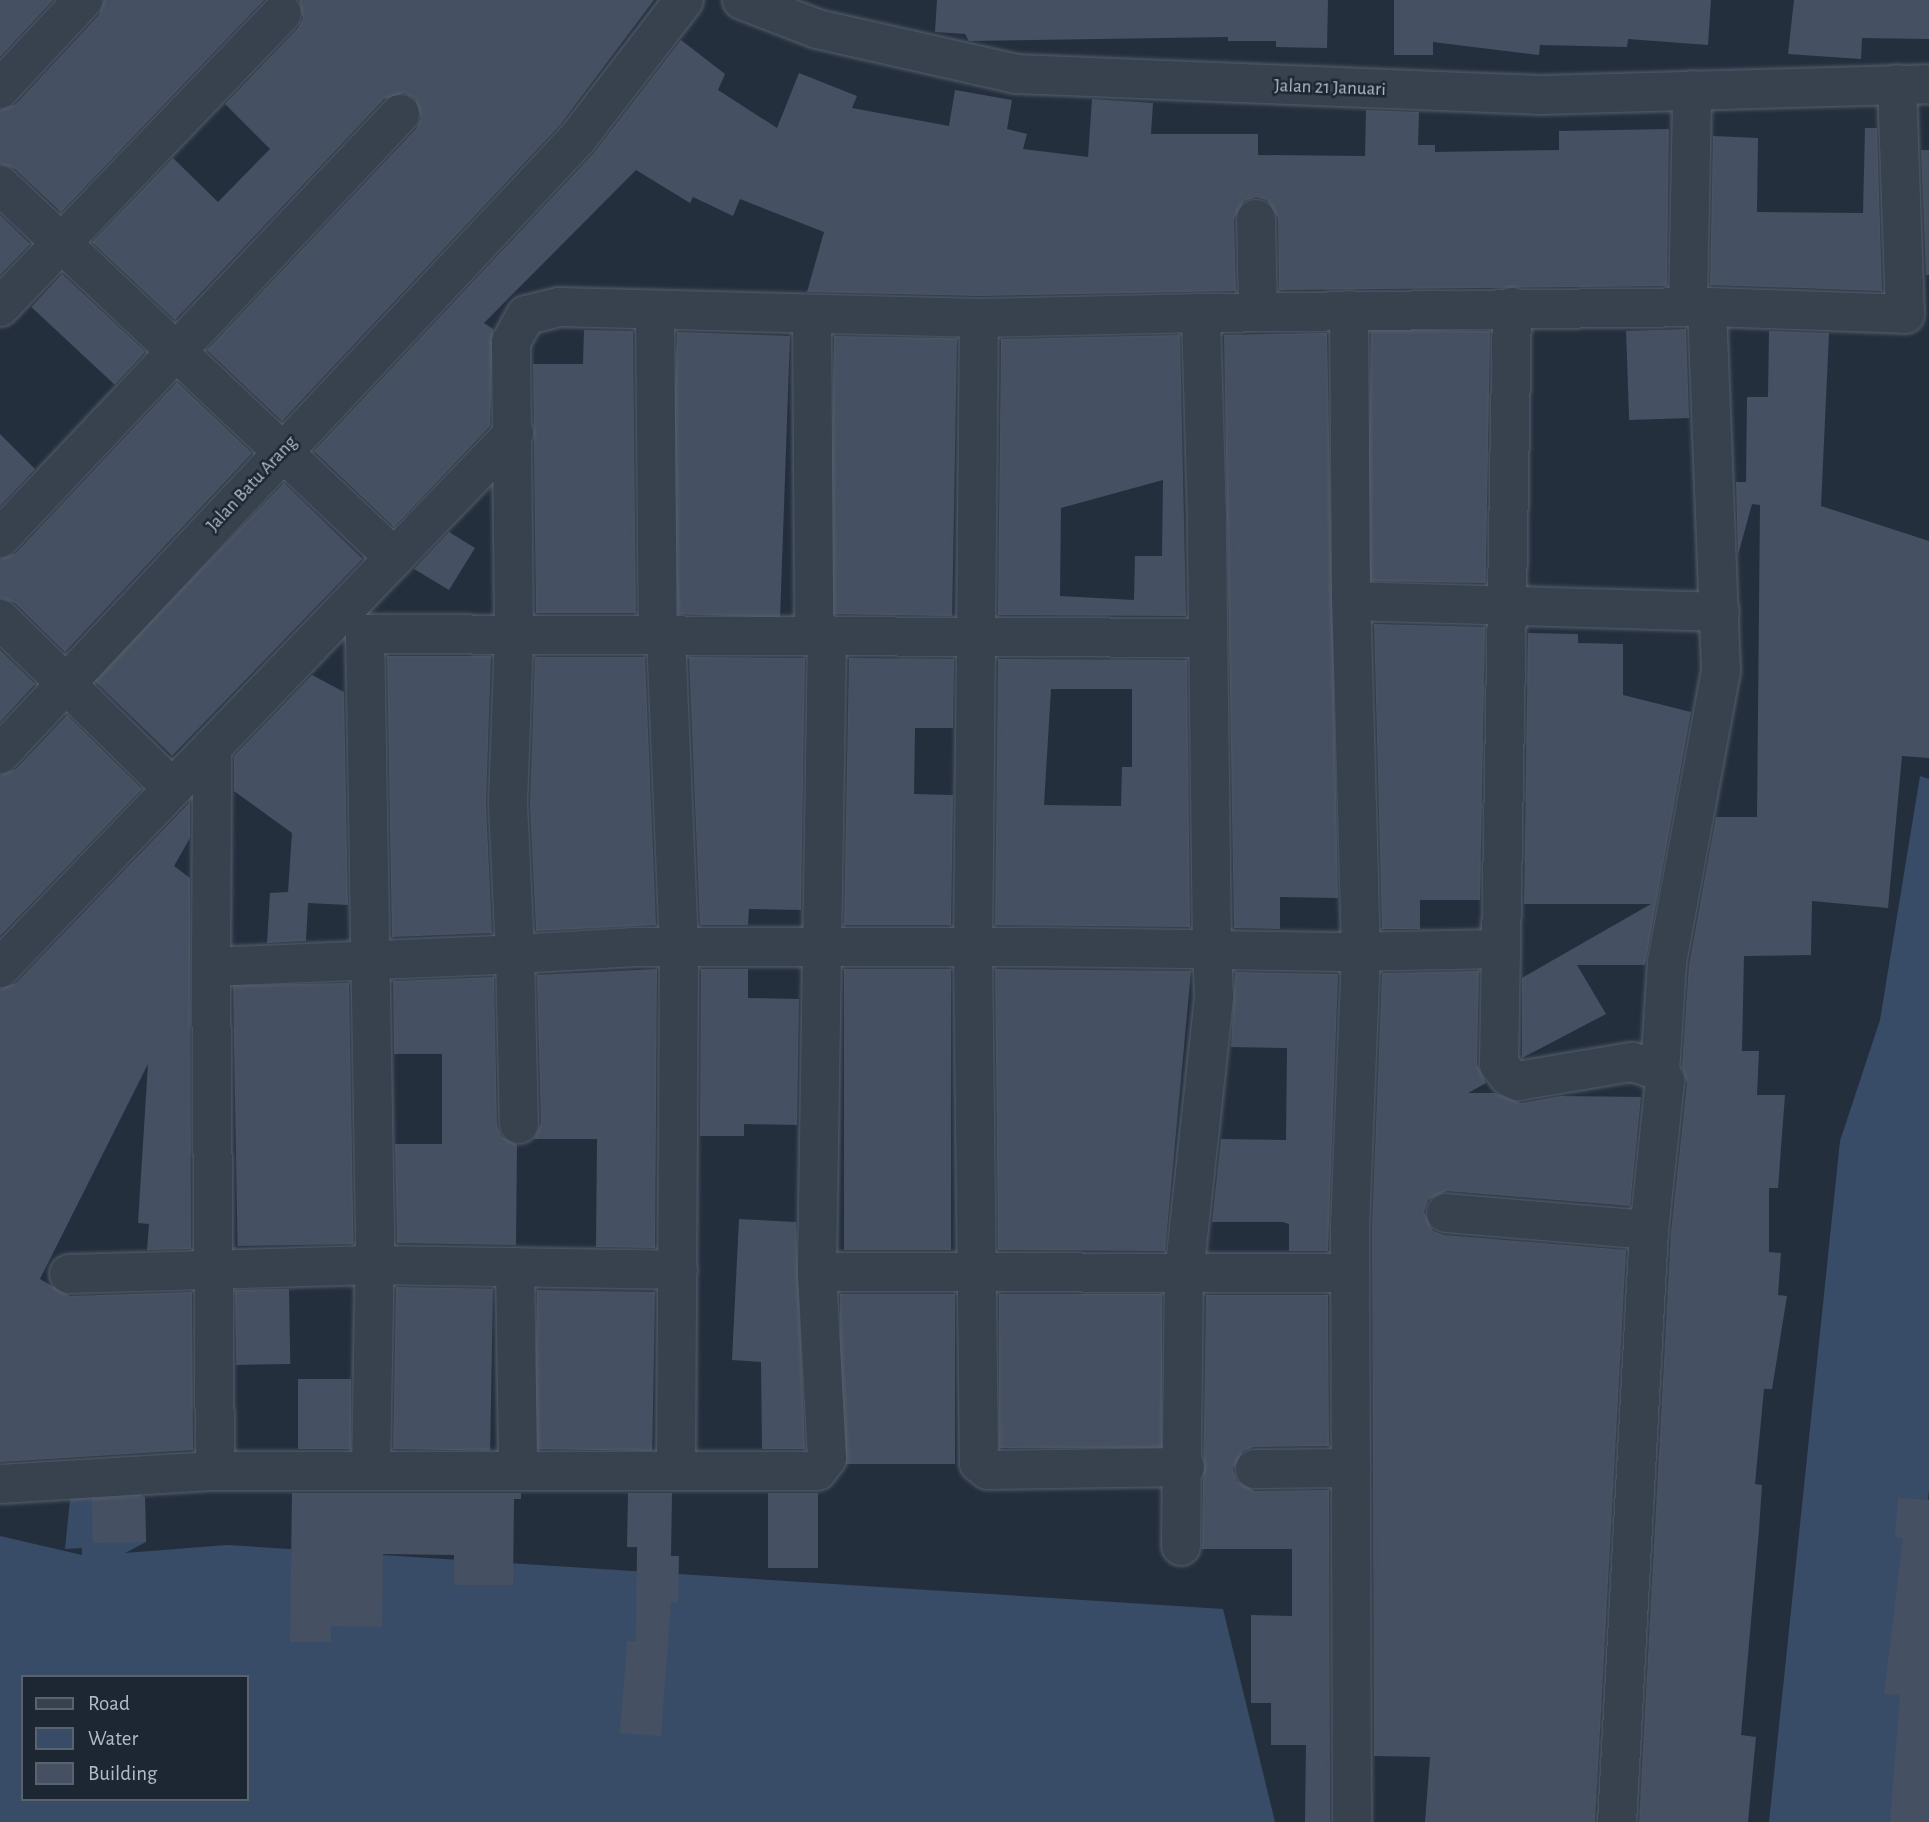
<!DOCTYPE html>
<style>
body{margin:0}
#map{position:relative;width:1929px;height:1822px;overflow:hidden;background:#242f3e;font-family:"Alegreya Sans",sans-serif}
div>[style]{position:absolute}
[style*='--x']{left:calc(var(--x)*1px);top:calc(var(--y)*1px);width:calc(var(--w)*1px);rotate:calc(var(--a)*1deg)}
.water>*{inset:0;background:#394c67}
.building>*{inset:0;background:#455162;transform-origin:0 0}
.roads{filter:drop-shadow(0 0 2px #565f6c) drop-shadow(0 0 2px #565f6c)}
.minor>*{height:38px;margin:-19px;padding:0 19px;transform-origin:19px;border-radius:19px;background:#38414e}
span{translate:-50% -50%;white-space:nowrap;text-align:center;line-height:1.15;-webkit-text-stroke:5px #1d2633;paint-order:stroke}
.street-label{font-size:19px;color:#b4bcc9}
.legend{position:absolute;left:21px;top:1675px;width:228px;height:126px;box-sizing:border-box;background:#1d2633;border:2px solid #59626f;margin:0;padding:9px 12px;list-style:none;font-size:21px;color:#b4bcc9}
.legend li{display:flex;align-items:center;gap:14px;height:35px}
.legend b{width:35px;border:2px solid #59626f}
</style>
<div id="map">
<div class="water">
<div style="clip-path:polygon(1920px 776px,1929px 779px,1929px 1489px,1892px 1822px,1769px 1822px,1840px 1141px,1880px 1020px)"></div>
<div style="clip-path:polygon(evenodd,71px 1490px,138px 1492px,145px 1498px,146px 1542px,125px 1553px,227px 1545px,1223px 1609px,1275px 1822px,0 1822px,0 1536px,82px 1555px,82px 1548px,65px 1549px,71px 1490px,23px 1677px,247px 1677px,247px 1799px,23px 1799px,23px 1677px)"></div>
</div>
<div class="building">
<div style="clip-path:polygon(0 0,53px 0,0 57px)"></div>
<div style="clip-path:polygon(104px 0,264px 0,61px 212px,15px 169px,0 164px,0 110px,16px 104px,99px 15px)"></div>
<div style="clip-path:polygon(299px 0,654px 0,560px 125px,282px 421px,207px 350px,416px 129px,421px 118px,415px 99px,404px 93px,384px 99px,175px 320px,92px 242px,173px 158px,218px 202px,270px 149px,225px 104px,298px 28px,303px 18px)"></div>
<div style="clip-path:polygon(937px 0,1328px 0,1327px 48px,1276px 47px,1276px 41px,1228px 41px,1228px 37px,969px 41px,965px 34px,935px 32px)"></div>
<div style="clip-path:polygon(1394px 0,1711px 0,1708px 45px,1628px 39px,1627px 47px,1540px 45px,1539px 55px,1433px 42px,1433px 55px,1394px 55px)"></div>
<div style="clip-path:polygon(1794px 0,1929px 0,1929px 39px,1862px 38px,1861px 59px,1788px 54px)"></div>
<div style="clip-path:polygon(681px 40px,725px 74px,718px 90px,777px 128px,799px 73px,857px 96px,852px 108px,949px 126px,955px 90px,1012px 100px,1007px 129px,1027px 134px,1023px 149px,1088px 157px,1092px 99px,1153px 103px,1151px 134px,1258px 134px,1258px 155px,1365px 156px,1366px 110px,1419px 112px,1418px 145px,1435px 145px,1435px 152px,1559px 150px,1559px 131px,1669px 129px,1667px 286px,1279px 290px,1278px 218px,1267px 200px,1256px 197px,1244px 201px,1234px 219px,1236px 291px,979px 296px,807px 292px,824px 232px,740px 199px,733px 216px,693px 197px,690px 203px,636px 170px,484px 323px,493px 329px,490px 426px,394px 527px,314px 451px,593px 154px)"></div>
<div style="clip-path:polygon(1865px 128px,1877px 128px,1882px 291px,1710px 285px,1713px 136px,1758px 138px,1757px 212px,1863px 213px)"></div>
<div style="clip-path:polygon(1921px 150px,1929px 150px,1929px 275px,1926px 275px)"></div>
<div style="clip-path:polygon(0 215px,30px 244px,0 275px)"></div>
<div style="left:62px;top:274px;width:114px;height:45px;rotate:43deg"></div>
<div style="left:1686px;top:329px;width:89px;height:60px;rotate:88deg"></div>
<div style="clip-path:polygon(584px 330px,633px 331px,636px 613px,536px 613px,533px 364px,583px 364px)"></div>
<div style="left:1490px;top:331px;width:252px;height:119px;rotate:91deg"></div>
<div style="clip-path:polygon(1769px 331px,1829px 333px,1821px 506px,1929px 541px,1929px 758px,1902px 756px,1888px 908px,1812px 901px,1811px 955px,1744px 956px,1742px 1051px,1759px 1051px,1757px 1095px,1785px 1095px,1778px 1188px,1769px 1188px,1769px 1252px,1781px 1253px,1778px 1295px,1787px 1296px,1772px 1389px,1764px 1389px,1755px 1484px,1762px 1485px,1759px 1530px,1741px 1735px,1756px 1737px,1748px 1822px,1639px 1822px,1671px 1232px,1687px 1083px,1682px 1067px,1689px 965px,1716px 817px,1757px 817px,1760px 505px,1752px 504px,1738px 555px,1736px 482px,1746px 482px,1747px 397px,1768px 397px)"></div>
<div style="left:677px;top:332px;width:113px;height:282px;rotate:2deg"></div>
<div style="clip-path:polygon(1327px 333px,1338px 898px,1280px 897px,1280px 929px,1234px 928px,1224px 335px)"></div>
<div style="clip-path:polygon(evenodd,1180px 335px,1186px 616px,998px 615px,1001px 339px,1180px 335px,1163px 480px,1162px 556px,1135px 556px,1134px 600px,1060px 596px,1061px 508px,1163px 480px)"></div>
<div style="left:834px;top:336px;width:123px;height:278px;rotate:1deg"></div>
<div style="clip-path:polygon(177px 382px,252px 453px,65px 652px,15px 603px,0 598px,0 559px,16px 553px)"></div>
<div style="clip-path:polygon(0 434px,35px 469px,0 506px)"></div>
<div style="left:284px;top:483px;width:109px;height:274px;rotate:44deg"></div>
<div style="clip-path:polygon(449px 532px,475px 548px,449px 590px,414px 569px)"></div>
<div style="clip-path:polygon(1374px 624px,1485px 627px,1480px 900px,1420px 900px,1420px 929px,1382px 929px)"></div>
<div style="clip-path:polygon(1528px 633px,1578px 634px,1578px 643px,1623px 644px,1623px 695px,1691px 712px,1645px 965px,1577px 965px,1606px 1014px,1522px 1058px,1522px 978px,1651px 904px,1524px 904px)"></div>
<div style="clip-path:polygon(0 650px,35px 684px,0 722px)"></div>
<div style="clip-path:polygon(387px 656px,491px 656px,486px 804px,492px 933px,392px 937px)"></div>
<div style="clip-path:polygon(535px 657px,645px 657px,656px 925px,536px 931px,530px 805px)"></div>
<div style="clip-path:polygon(689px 657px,805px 658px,801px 910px,749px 909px,748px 925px,700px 925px)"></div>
<div style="clip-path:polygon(849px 658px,954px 659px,953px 728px,915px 728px,914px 794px,953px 795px,951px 925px,844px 925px)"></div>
<div style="clip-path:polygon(evenodd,998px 659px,1187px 660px,1190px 927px,995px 925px,998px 659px,1051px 689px,1132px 689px,1132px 767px,1122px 767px,1121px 806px,1044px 805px,1051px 689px)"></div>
<div style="clip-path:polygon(312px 675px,344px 692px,348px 905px,308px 903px,306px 941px,267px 943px,270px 893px,288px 892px,292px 833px,234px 791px,234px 756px)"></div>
<div style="clip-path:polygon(67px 715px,142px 789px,0 936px,0 775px,16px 769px)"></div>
<div style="clip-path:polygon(190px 802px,190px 838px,174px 866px,190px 878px,191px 1249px,147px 1250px,149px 1224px,138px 1223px,148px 1064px,40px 1279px,70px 1296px,192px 1292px,193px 1450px,0 1462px,0 989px,16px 983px)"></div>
<div style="clip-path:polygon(657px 969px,655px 1248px,596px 1247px,597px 1139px,534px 1139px,541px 1123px,537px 975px)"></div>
<div style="clip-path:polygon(701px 969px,748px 969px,748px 998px,799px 999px,797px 1125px,744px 1124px,744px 1136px,700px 1136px)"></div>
<div style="left:844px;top:969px;width:107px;height:281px"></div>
<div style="clip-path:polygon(995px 969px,1191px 971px,1165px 1251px,998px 1250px)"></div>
<div style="clip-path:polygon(1479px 971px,1477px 1064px,1486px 1083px,1468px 1093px,1495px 1093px,1521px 1103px,1561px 1096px,1641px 1097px,1630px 1206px,1447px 1191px,1428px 1200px,1424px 1212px,1433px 1231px,1444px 1235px,1626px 1250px,1595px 1822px,1425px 1822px,1430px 1757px,1374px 1756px,1372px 1226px,1382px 973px)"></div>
<div style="clip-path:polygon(1235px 972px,1338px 974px,1328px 1251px,1289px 1251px,1289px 1224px,1283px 1222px,1212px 1222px,1221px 1139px,1286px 1140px,1287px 1048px,1231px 1047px)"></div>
<div style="clip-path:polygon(494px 977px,497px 1125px,501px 1136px,517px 1145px,516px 1245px,397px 1243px,395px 1144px,442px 1144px,442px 1054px,394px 1054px,393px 981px)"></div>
<div style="left:349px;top:983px;width:261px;height:116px;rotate:89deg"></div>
<div style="clip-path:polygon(739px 1219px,796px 1222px,805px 1449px,762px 1449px,761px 1362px,732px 1360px)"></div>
<div style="left:396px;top:1287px;width:97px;height:162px;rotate:1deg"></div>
<div style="left:289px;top:1289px;width:75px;height:54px;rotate:89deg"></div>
<div style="left:537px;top:1290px;width:118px;height:159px;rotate:1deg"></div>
<div style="left:840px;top:1294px;width:115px;height:170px"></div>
<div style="left:999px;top:1294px;width:163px;height:154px"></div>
<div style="clip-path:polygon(1206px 1295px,1328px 1295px,1329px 1446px,1254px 1447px,1243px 1451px,1233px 1469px,1237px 1481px,1255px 1491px,1329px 1490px,1330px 1822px,1305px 1822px,1306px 1745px,1271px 1745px,1271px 1703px,1251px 1703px,1251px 1615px,1292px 1616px,1292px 1549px,1202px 1549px)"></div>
<div style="left:298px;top:1379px;width:53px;height:70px"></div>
<div style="clip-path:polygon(292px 1493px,521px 1493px,521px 1499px,514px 1499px,513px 1585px,454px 1585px,454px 1555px,383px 1554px,382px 1627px,331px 1626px,331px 1642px,290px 1642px)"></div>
<div style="clip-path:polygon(628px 1493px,672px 1493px,671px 1556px,679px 1556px,678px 1603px,671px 1602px,661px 1736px,620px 1733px,627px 1641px,636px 1641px,637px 1547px,627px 1547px)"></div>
<div style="left:768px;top:1493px;width:50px;height:75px"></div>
<div style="left:145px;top:1497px;width:45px;height:53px;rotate:89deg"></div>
<div style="clip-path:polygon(1898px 1498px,1929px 1500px,1929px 1822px,1890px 1822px,1900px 1695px,1884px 1694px,1903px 1538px,1895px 1537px)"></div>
</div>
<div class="roads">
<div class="minor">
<div style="--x:742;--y:0;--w:80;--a:21.1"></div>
<div style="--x:817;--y:29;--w:204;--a:12.7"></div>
<div style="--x:1016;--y:74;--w:525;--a:2.29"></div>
<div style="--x:1541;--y:95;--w:388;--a:-1.6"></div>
<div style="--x:0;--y:89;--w:122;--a:-47"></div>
<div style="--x:0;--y:185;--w:543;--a:43.36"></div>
<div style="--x:1256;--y:219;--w:93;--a:88.8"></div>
<div style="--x:0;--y:307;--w:407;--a:-46.2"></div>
<div style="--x:1688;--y:307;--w:217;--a:-88.9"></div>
<div style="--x:1349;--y:310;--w:291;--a:89.6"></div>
<div style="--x:655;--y:313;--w:324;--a:89.5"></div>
<div style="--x:1201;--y:313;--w:506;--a:-0.68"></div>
<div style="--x:812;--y:314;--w:320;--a:89.6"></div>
<div style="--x:979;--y:318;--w:632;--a:90.54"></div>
<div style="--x:973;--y:950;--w:513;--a:89.33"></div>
<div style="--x:979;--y:1463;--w:11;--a:38"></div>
<div style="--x:988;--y:1470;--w:197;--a:-0.9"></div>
<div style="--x:0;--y:538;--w:583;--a:-46.67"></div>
<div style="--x:0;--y:619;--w:241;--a:44.5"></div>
<div style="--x:827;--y:634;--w:638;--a:90.9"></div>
<div style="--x:817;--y:1272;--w:533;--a:0.11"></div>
<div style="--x:666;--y:637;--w:310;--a:87.6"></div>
<div style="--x:679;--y:947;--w:523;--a:90.33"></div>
<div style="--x:0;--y:754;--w:843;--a:-46.83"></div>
<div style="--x:577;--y:139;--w:175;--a:-52.4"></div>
<div style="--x:1501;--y:949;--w:642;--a:-89.02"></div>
<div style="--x:211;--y:967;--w:220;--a:-89.7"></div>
<div style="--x:0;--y:968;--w:742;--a:-46.15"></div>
<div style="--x:1660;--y:1071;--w:109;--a:-86.3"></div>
<div style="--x:1667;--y:962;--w:296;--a:-79.5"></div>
<div style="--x:1721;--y:671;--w:364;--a:-92.2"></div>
<div style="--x:1707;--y:307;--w:198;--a:2"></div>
<div style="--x:1905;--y:314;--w:230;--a:-92"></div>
<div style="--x:1446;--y:1213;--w:204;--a:4.8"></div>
<div style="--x:515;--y:1267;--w:202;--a:89.1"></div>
<div style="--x:69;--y:1274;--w:305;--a:-1.7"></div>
<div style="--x:374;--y:1265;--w:304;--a:0.9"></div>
<div style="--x:1255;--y:1469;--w:96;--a:-0.6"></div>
<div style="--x:215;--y:1471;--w:504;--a:-90.45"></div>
<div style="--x:211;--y:967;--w:304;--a:-2.4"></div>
<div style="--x:515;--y:954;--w:170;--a:88.7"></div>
<div style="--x:371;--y:1471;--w:236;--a:-89"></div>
<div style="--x:375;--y:1235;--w:601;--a:-90.95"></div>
<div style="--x:365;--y:634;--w:843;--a:0.27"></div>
<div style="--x:0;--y:1484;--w:215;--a:-3.5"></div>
<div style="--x:215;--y:1471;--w:602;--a:0"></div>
<div style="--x:817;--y:1471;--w:16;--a:-52"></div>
<div style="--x:827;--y:1458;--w:186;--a:-93.1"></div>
<div style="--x:1181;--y:1546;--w:272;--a:-89.4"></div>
<div style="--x:1184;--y:1274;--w:279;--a:-83.8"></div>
<div style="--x:1214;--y:997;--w:47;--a:-92.4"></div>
<div style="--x:1212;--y:950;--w:431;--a:-90.7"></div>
<div style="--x:1207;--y:519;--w:206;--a:-91.7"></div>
<div style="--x:1201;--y:313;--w:222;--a:178.7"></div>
<div style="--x:979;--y:318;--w:420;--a:-178.5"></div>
<div style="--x:559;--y:307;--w:34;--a:166"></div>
<div style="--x:526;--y:315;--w:31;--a:119"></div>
<div style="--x:511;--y:342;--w:296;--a:89.4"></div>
<div style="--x:514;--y:638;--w:167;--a:92.1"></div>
<div style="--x:508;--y:805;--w:149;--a:87.3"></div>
<div style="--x:515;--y:954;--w:121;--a:-3.3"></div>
<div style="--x:636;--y:947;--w:399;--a:0"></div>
<div style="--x:1035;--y:947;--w:156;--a:0.7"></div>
<div style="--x:1191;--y:949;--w:21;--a:3"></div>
<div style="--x:1212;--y:950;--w:130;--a:0.9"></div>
<div style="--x:1342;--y:952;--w:159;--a:-1.1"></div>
<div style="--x:1501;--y:949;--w:115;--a:91"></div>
<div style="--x:1499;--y:1064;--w:16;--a:52"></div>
<div style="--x:1509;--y:1077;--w:10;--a:24"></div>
<div style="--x:1518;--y:1081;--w:116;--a:-9.5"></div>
<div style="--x:1632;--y:1062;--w:29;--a:18"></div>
<div style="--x:1660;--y:1071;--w:11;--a:63"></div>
<div style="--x:1665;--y:1081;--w:150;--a:96.1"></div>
<div style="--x:1649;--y:1230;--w:593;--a:93.09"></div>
<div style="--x:1352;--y:1822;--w:596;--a:-90.19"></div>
<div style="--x:1350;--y:1226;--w:274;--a:-87.7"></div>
<div style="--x:1361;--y:952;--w:351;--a:-91.6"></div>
<div style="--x:1351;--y:601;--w:369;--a:1.7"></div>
</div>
</div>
<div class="street-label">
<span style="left:1330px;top:88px;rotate:2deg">Jalan 21 Januari</span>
<span style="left:252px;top:484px;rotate:-47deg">Jalan Batu Arang</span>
</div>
<ul class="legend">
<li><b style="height:9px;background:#38414e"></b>Road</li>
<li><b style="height:19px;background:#394c67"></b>Water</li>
<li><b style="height:19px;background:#455162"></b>Building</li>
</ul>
</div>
